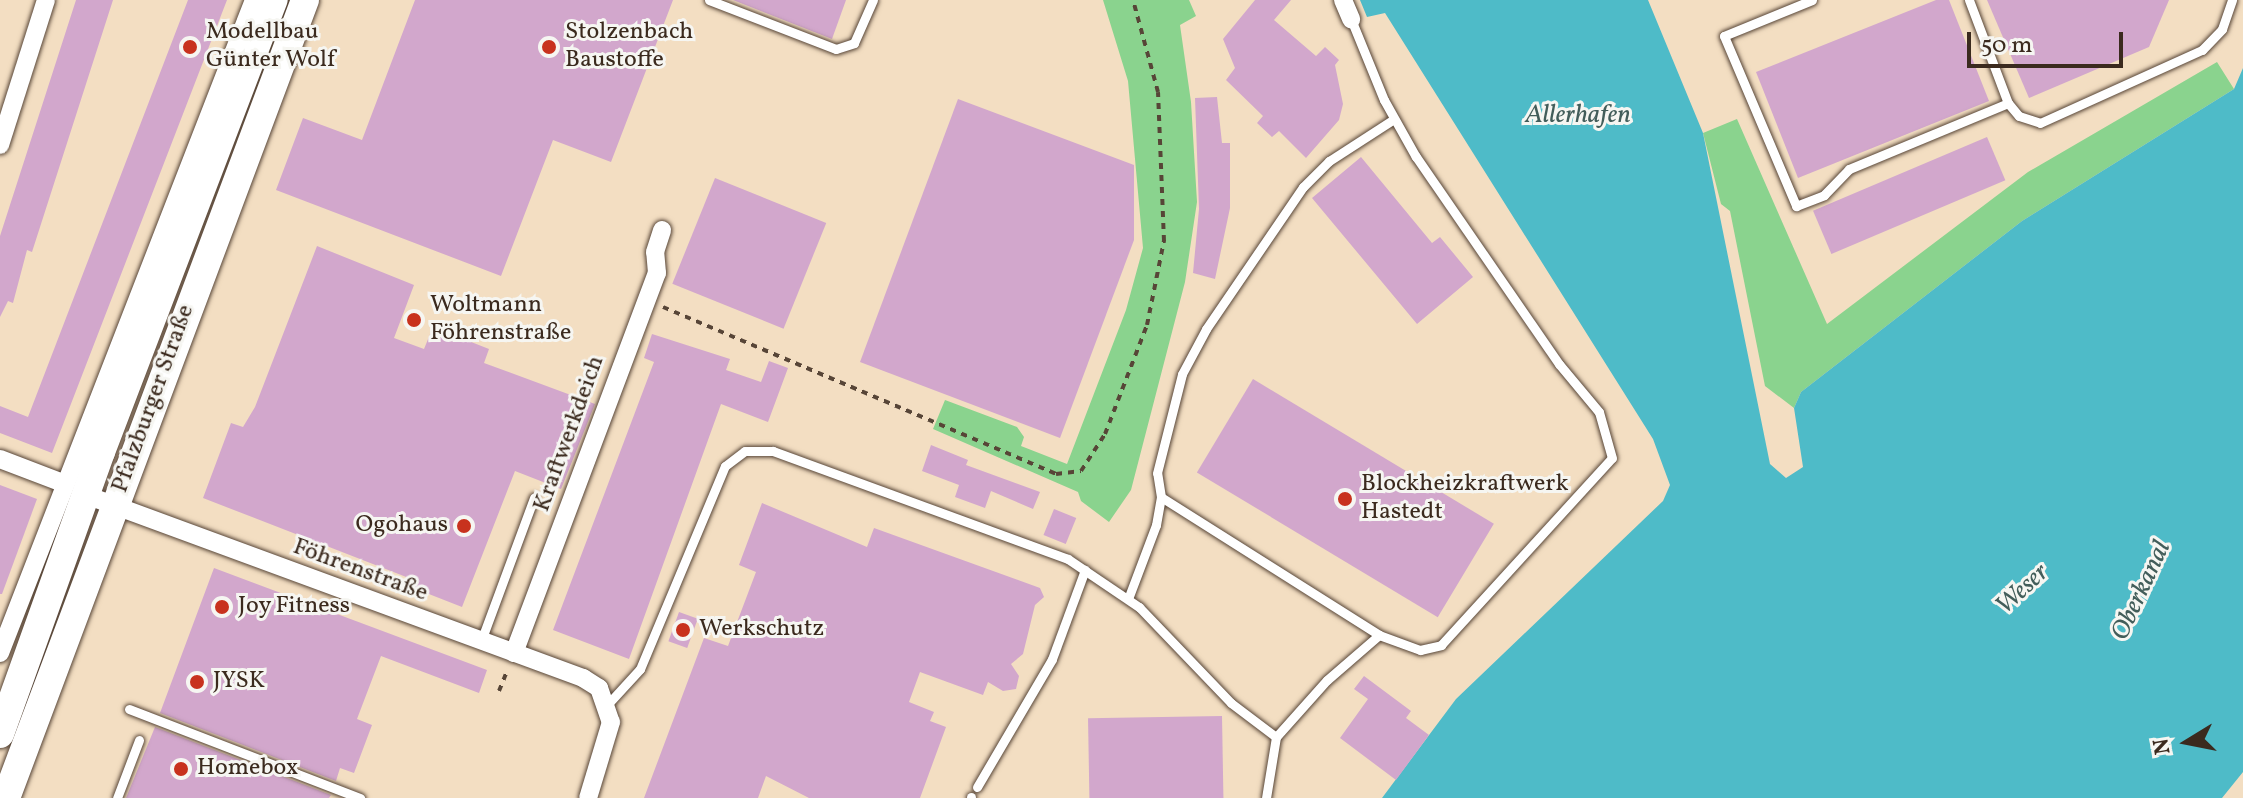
<!DOCTYPE html>
<meta charset="utf-8">
<style>
body{margin:0}
#map{position:relative;width:2243px;height:798px;overflow:hidden;background:#f3dec2;font-family:Vollkorn,serif}
div>[style]{position:absolute}
[style*='--x']{left:calc(var(--x)*1px);top:calc(var(--y)*1px);width:calc(var(--w)*1px);rotate:calc(var(--a)*1deg)}
.green>*{inset:0;background:#8ad38e}
.water>*{inset:0;background:#4ebbc8}
.building>*{inset:0;background:#d2a7cc;transform-origin:0 0}
.path>*{height:4px;margin-top:-2px;transform-origin:0;background:repeating-linear-gradient(90deg,#574537 0 6px,transparent 0 12px)}
.roads{filter:drop-shadow(0 0 2px #574537) drop-shadow(0 0 2px #574537)}
.service>*{height:9px;margin:-4.5px;padding:0 4.5px;transform-origin:4.5px;border-radius:4.5px;background:#fff}
.minor>*{height:18px;margin:-9px;padding:0 9px;transform-origin:9px;border-radius:9px;background:#fff}
.primary>*{height:28px;margin:-14px;padding:0 14px;transform-origin:14px;border-radius:14px;background:#fff}
.dots>*{width:22px;height:22px;translate:-50% -50%;box-sizing:border-box;border:4px solid #f6f6f2;border-radius:50%}
span{translate:-50% -50%;white-space:nowrap;text-align:center;line-height:1.15;-webkit-text-stroke:6px #f6f6f2;paint-order:stroke}
.poi-label{font-size:24px;color:#3b2a1e}
.left{translate:0 -50%;text-align:left}
.right{translate:-100% -50%;text-align:right}
.street-label{font-size:24px;color:#3b2a1e}
.water-label{font-size:26px;color:#425d5a;font-style:italic}
.north{position:absolute;left:2147px;top:702px;width:80px;height:80px;-webkit-text-stroke:6px #f6f6f2;paint-order:stroke;rotate:260deg;font-size:22px;font-weight:700;line-height:32px;text-align:center;color:#3b2a1e}
.north::after{content:'';display:block;margin:auto;width:28px;height:36px;background:#3b2a1e;clip-path:polygon(50% 0,100% 100%,50% 72%,0 100%)}
.scale{position:absolute;left:1967px;top:32px;width:156px;height:36px;box-sizing:border-box;border:4px solid #3b2a1e;border-top:0;padding-left:10px;font-size:24px;line-height:28px;white-space:nowrap;color:#3b2a1e;-webkit-text-stroke:6px #f6f6f2;paint-order:stroke}
</style>
<div id="map">
<div class="green">
<div style="clip-path:polygon(1103px 0,1189px 0,1196px 16px,1180px 25px,1191px 102px,1197px 202px,1185px 282px,1131px 490px,1109px 522px,1081px 501px,1078px 492px,933px 429px,945px 400px,1017px 427px,1024px 437px,1021px 446px,1067px 464px,1126px 310px,1143px 248px,1128px 81px)"></div>
<div style="clip-path:polygon(2217px 62px,2234px 89px,2022px 221px,1801px 392px,1794px 408px,1765px 386px,1730px 211px,1721px 204px,1703px 133px,1737px 119px,1827px 324px,2028px 172px)"></div>
</div>
<div class="water">
<div style="clip-path:polygon(1360px 0,1648px 0,1703px 133px,1770px 464px,1786px 478px,1803px 467px,1794px 408px,1801px 392px,2022px 221px,2234px 89px,2243px 68px,2243px 772px,2222px 798px,1382px 798px,1456px 699px,1663px 501px,1670px 485px,1653px 439px,1385px 13px,1367px 17px)"></div>
</div>
<div class="building">
<div style="clip-path:polygon(76px 0,113px 0,32px 252px,27px 250px,13px 303px,8px 301px,0 317px,0 236px)"></div>
<div style="clip-path:polygon(188px 0,227px 0,52px 453px,0 433px,0 406px,28px 417px)"></div>
<div style="clip-path:polygon(415px 0,673px 0,611px 162px,553px 140px,501px 276px,276px 190px,303px 118px,362px 140px)"></div>
<div style="clip-path:polygon(733px 0,846px 0,832px 39px)"></div>
<div style="clip-path:polygon(1255px 0,1291px 0,1274px 20px,1316px 56px,1325px 47px,1339px 60px,1335px 65px,1343px 104px,1339px 120px,1306px 158px,1279px 131px,1272px 137px,1257px 123px,1263px 116px,1226px 80px,1235px 68px,1223px 39px)"></div>
<div style="clip-path:polygon(1936px 0,1949px 0,1989px 101px,1798px 178px,1756px 72px)"></div>
<div style="clip-path:polygon(1987px 0,2169px 0,2149px 47px,2029px 98px)"></div>
<div style="clip-path:polygon(1217px 97px,1222px 143px,1230px 143px,1230px 208px,1215px 279px,1193px 273px,1199px 209px,1195px 98px)"></div>
<div style="clip-path:polygon(958px 99px,1134px 165px,1134px 240px,1060px 438px,860px 362px)"></div>
<div style="left:1987px;top:137px;width:47px;height:189px;rotate:67deg"></div>
<div style="clip-path:polygon(1361px 157px,1432px 243px,1440px 237px,1473px 277px,1417px 324px,1312px 198px)"></div>
<div style="left:715px;top:178px;width:120px;height:114px;rotate:22deg"></div>
<div style="clip-path:polygon(317px 246px,414px 285px,394px 338px,424px 349px,433px 327px,489px 349px,484px 363px,595px 404px,561px 489px,515px 471px,462px 607px,411px 587px,414px 580px,203px 498px,231px 423px,243px 427px,255px 407px)"></div>
<div style="clip-path:polygon(652px 334px,730px 359px,726px 370px,761px 382px,769px 361px,788px 368px,768px 422px,721px 404px,629px 659px,553px 630px,654px 362px,644px 358px)"></div>
<div style="left:1253px;top:379px;width:281px;height:109px;rotate:31deg"></div>
<div style="clip-path:polygon(931px 445px,968px 460px,966px 465px,1040px 492px,1033px 509px,991px 491px,985px 508px,955px 497px,959px 485px,922px 471px)"></div>
<div style="clip-path:polygon(0 485px,37px 499px,2px 594px,0 594px)"></div>
<div style="clip-path:polygon(762px 503px,867px 547px,874px 528px,1040px 588px,1044px 597px,1035px 605px,1023px 654px,1011px 664px,1019px 676px,1016px 689px,1003px 691px,988px 682px,983px 695px,920px 672px,909px 702px,934px 712px,930px 721px,946px 727px,920px 798px,809px 798px,766px 776px,758px 798px,644px 798px,704px 638px,728px 646px,756px 572px,739px 565px)"></div>
<div style="left:1054px;top:509px;width:24px;height:28px;rotate:22deg"></div>
<div style="clip-path:polygon(214px 568px,487px 670px,479px 693px,381px 656px,357px 719px,372px 725px,354px 773px,340px 768px,336px 781px,160px 713px)"></div>
<div style="left:679px;top:612px;width:20px;height:31px;rotate:20deg"></div>
<div style="clip-path:polygon(1364px 676px,1411px 711px,1406px 718px,1429px 735px,1396px 780px,1340px 738px,1368px 699px,1354px 689px)"></div>
<div style="left:1222px;top:716px;width:82px;height:134px;rotate:89deg"></div>
<div style="clip-path:polygon(155px 727px,331px 795px,329px 798px,126px 798px)"></div>
</div>
<div class="path">
<div style="--x:663;--y:307;--w:427;--a:23"></div>
<div style="--x:1056;--y:474;--w:25;--a:-7"></div>
<div style="--x:1081;--y:471;--w:44;--a:-57"></div>
<div style="--x:1105;--y:434;--w:117;--a:-68.9"></div>
<div style="--x:1147;--y:325;--w:86;--a:-78.6"></div>
<div style="--x:1164;--y:241;--w:149;--a:-92.3"></div>
<div style="--x:1158;--y:92;--w:95;--a:-105.2"></div>
<div style="--x:499;--y:691;--w:22;--a:-68"></div>
</div>
<div class="roads">
<div class="service">
<div style="--x:709;--y:0;--w:136;--a:21.1"></div>
<div style="--x:836;--y:49;--w:19;--a:-18"></div>
<div style="--x:854;--y:43;--w:47;--a:-66.2"></div>
<div style="--x:1812;--y:0;--w:95;--a:157.8"></div>
<div style="--x:1724;--y:36;--w:185;--a:67"></div>
<div style="--x:1796;--y:206;--w:30;--a:-21"></div>
<div style="--x:1824;--y:195;--w:36;--a:-46"></div>
<div style="--x:1849;--y:169;--w:172;--a:-22.5"></div>
<div style="--x:1969;--y:0;--w:110;--a:69.3"></div>
<div style="--x:2008;--y:103;--w:17;--a:50"></div>
<div style="--x:2019;--y:116;--w:22;--a:18"></div>
<div style="--x:2040;--y:123;--w:178;--a:-24.3"></div>
<div style="--x:2202;--y:50;--w:29;--a:-46"></div>
<div style="--x:2222;--y:29;--w:31;--a:-71"></div>
<div style="--x:1161;--y:497;--w:258;--a:32.3"></div>
<div style="--x:1128;--y:599;--w:79;--a:-69.3"></div>
<div style="--x:1156;--y:525;--w:28;--a:-80"></div>
<div style="--x:1161;--y:497;--w:24;--a:-99"></div>
<div style="--x:1157;--y:473;--w:102;--a:-75.8"></div>
<div style="--x:1182;--y:374;--w:51;--a:-61.9"></div>
<div style="--x:1206;--y:329;--w:172;--a:-55.7"></div>
<div style="--x:1303;--y:187;--w:37;--a:-45"></div>
<div style="--x:1329;--y:161;--w:77;--a:-32.9"></div>
<div style="--x:481;--y:641;--w:153;--a:-69.7"></div>
<div style="--x:607;--y:705;--w:49;--a:-47.5"></div>
<div style="--x:640;--y:669;--w:220;--a:-67.3"></div>
<div style="--x:725;--y:466;--w:25;--a:-37"></div>
<div style="--x:745;--y:451;--w:28;--a:0"></div>
<div style="--x:773;--y:451;--w:314;--a:20.1"></div>
<div style="--x:1068;--y:559;--w:86;--a:34.1"></div>
<div style="--x:1139;--y:607;--w:133;--a:46.2"></div>
<div style="--x:1231;--y:703;--w:56;--a:37.1"></div>
<div style="--x:129;--y:709;--w:248;--a:21.1"></div>
<div style="--x:977;--y:787;--w:148;--a:-59.6"></div>
<div style="--x:1052;--y:659;--w:95;--a:-69.7"></div>
<div style="--x:117;--y:798;--w:62;--a:-69.2"></div>
<div style="--x:971;--y:798;--w:1;--a:-90"></div>
<div style="--x:1266;--y:798;--w:62;--a:-80.7"></div>
<div style="--x:1276;--y:737;--w:76;--a:-48.2"></div>
<div style="--x:1327;--y:680;--w:69;--a:-40.9"></div>
<div style="--x:1379;--y:635;--w:44;--a:20.1"></div>
<div style="--x:1420;--y:650;--w:22;--a:-13"></div>
<div style="--x:1441;--y:645;--w:253;--a:-47.6"></div>
<div style="--x:1612;--y:458;--w:48;--a:-105.8"></div>
<div style="--x:1599;--y:412;--w:62;--a:-129.8"></div>
<div style="--x:1559;--y:364;--w:252;--a:-124.6"></div>
<div style="--x:1416;--y:157;--w:65;--a:-119.3"></div>
<div style="--x:1384;--y:100;--w:87;--a:-112.2"></div>
</div>
<div class="minor">
<div style="--x:1343;--y:0;--w:21;--a:67"></div>
<div style="--x:0;--y:145;--w:152;--a:-72.4"></div>
<div style="--x:0;--y:459;--w:67;--a:20.9"></div>
<div style="--x:86;--y:495;--w:530;--a:20.21"></div>
<div style="--x:583;--y:678;--w:19;--a:32"></div>
<div style="--x:599;--y:688;--w:36;--a:71"></div>
<div style="--x:611;--y:722;--w:79;--a:106.8"></div>
<div style="--x:0;--y:653;--w:701;--a:-68.75"></div>
<div style="--x:514;--y:653;--w:406;--a:-69.4"></div>
<div style="--x:657;--y:273;--w:21;--a:-95"></div>
<div style="--x:655;--y:252;--w:23;--a:-72"></div>
</div>
<div class="primary">
<div style="--x:0;--y:734;--w:300;--a:-70.3"></div>
<div style="--x:101;--y:452;--w:484;--a:-69.1"></div>
<div style="--x:6;--y:798;--w:852;--a:-69.46"></div>
</div>
</div>
<div class="dots">
<div style="left:190px;top:47px;background:#c8321e"></div>
<div style="left:549px;top:47px;background:#c8321e"></div>
<div style="left:414px;top:320px;background:#c8321e"></div>
<div style="left:1345px;top:499px;background:#c8321e"></div>
<div style="left:464px;top:526px;background:#c8321e"></div>
<div style="left:222px;top:607px;background:#c8321e"></div>
<div style="left:683px;top:630px;background:#c8321e"></div>
<div style="left:197px;top:682px;background:#c8321e"></div>
<div style="left:181px;top:769px;background:#c8321e"></div>
</div>
<div class="poi-label">
<span class="left" style="left:206px;top:47px">Modellbau<br>Günter Wolf</span>
<span class="left" style="left:565px;top:47px">Stolzenbach<br>Baustoffe</span>
<span class="left" style="left:430px;top:320px">Woltmann<br>Föhrenstraße</span>
<span class="left" style="left:1361px;top:499px">Blockheizkraftwerk<br>Hastedt</span>
<span class="right" style="left:448px;top:526px">Ogohaus</span>
<span class="left" style="left:238px;top:607px">Joy Fitness</span>
<span class="left" style="left:699px;top:630px">Werkschutz</span>
<span class="left" style="left:213px;top:682px">JYSK</span>
<span class="left" style="left:197px;top:769px">Homebox</span>
</div>
<div class="street-label">
<span style="left:154px;top:399px;rotate:-70deg">Pfalzburger Straße</span>
<span style="left:570px;top:434px;rotate:-70deg">Kraftwerkdeich</span>
<span style="left:360px;top:571px;rotate:20deg">Föhrenstraße</span>
</div>
<div class="water-label">
<span style="left:1578px;top:116px">Allerhafen</span>
<span style="left:2023px;top:590px;rotate:-43deg">Weser</span>
<span style="left:2142px;top:591px;rotate:-65deg">Oberkanal</span>
</div>
<div class="north">N</div>
<div class="scale">50 m</div>
</div>
